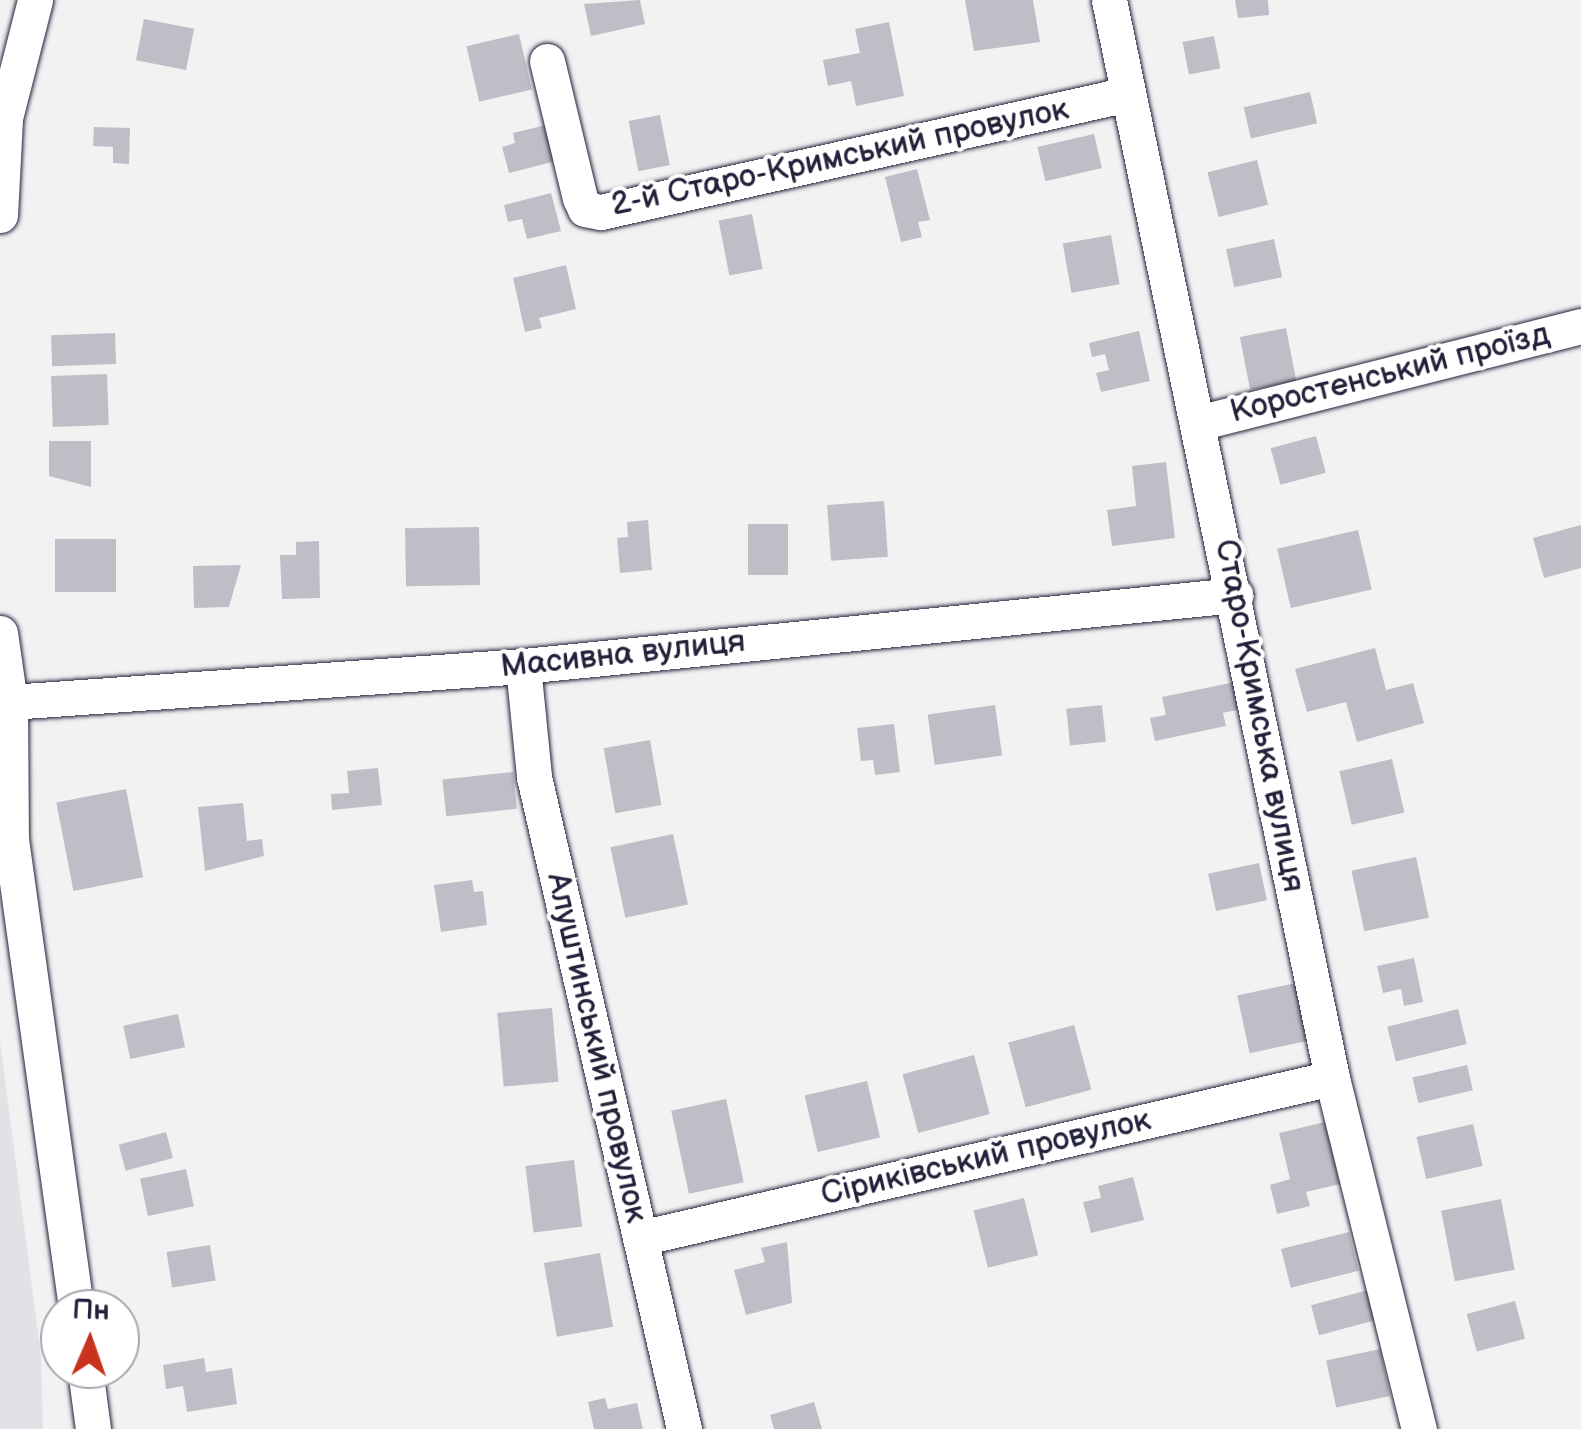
<!DOCTYPE html>
<meta charset="utf-8">
<style>
body{margin:0}
#map{position:relative;width:1581px;height:1429px;overflow:hidden;background:#f2f2f3;font-family:"Balsamiq Sans",sans-serif}
div>[style]{position:absolute}
[style*='--x']{left:calc(var(--x)*1px);top:calc(var(--y)*1px);width:calc(var(--w)*1px);rotate:calc(var(--a)*1deg)}
.built>*{inset:0;background:#e2e2e6}
.building>*{inset:0;background:#bebec6;transform-origin:0 0}
.roads{filter:drop-shadow(0 0 2px #22223b) drop-shadow(0 0 2px #22223b)}
.minor>*{height:35px;margin:-17.5px;padding:0 17.5px;transform-origin:17.5px;border-radius:17.5px;background:#fff}
span{translate:-50% -50%;white-space:nowrap;text-align:center;line-height:1.15;-webkit-text-stroke:8px #fff;paint-order:stroke}
.street-label{font-size:32px;color:#22223b}
.north{position:absolute;left:40px;top:1289px;width:100px;height:100px;box-sizing:border-box;background:#fff;border:2px solid #a7a7b1;border-radius:50%;rotate:2deg;font-size:28px;font-weight:700;line-height:40px;text-align:center;color:#22223b}
.north::after{content:'';display:block;margin:auto;width:35px;height:45px;background:#c8321e;clip-path:polygon(50% 0,100% 100%,50% 72%,0 100%)}
</style>
<div id="map">
<div class="built">
<div style="clip-path:polygon(0 1041px,41px 1356px,43px 1429px,0 1429px)"></div>
</div>
<div class="building">
<div style="clip-path:polygon(640px 0,645px 24px,591px 36px,584px 4px)"></div>
<div style="clip-path:polygon(965px 0,1033px 0,1040px 42px,974px 51px)"></div>
<div style="clip-path:polygon(1235px 0,1268px 0,1269px 15px,1238px 18px)"></div>
<div style="left:144px;top:19px;width:51px;height:42px;rotate:11deg"></div>
<div style="clip-path:polygon(889px 22px,904px 96px,856px 106px,851px 81px,828px 86px,823px 60px,860px 53px,855px 29px)"></div>
<div style="left:519px;top:34px;width:57px;height:54px;rotate:77deg"></div>
<div style="left:1214px;top:36px;width:33px;height:32px;rotate:79deg"></div>
<div style="left:1310px;top:92px;width:32px;height:68px;rotate:77deg"></div>
<div style="left:660px;top:115px;width:51px;height:32px;rotate:79deg"></div>
<div style="clip-path:polygon(546px 125px,556px 161px,509px 173px,502px 147px,515px 143px,513px 133px)"></div>
<div style="clip-path:polygon(94px 127px,130px 128px,129px 164px,113px 163px,113px 147px,93px 146px)"></div>
<div style="left:1094px;top:134px;width:35px;height:58px;rotate:77deg"></div>
<div style="left:1257px;top:160px;width:46px;height:51px;rotate:76deg"></div>
<div style="clip-path:polygon(917px 169px,930px 220px,918px 222px,922px 237px,901px 242px,885px 177px)"></div>
<div style="clip-path:polygon(551px 193px,561px 231px,527px 239px,522px 219px,508px 222px,504px 205px)"></div>
<div style="left:752px;top:214px;width:56px;height:34px;rotate:79deg"></div>
<div style="left:1111px;top:235px;width:50px;height:49px;rotate:80deg"></div>
<div style="left:1274px;top:239px;width:39px;height:49px;rotate:78deg"></div>
<div style="clip-path:polygon(566px 265px,576px 309px,539px 318px,542px 328px,525px 332px,513px 278px)"></div>
<div style="left:1286px;top:328px;width:54px;height:47px;rotate:79deg"></div>
<div style="clip-path:polygon(1139px 331px,1150px 381px,1101px 392px,1096px 373px,1109px 370px,1105px 354px,1092px 357px,1089px 343px)"></div>
<div style="left:115px;top:333px;width:31px;height:64px;rotate:88deg"></div>
<div style="left:107px;top:374px;width:51px;height:56px;rotate:88deg"></div>
<div style="left:1316px;top:436px;width:38px;height:47px;rotate:75deg"></div>
<div style="clip-path:polygon(49px 441px,91px 441px,91px 487px,49px 476px)"></div>
<div style="clip-path:polygon(1166px 462px,1175px 538px,1112px 546px,1107px 510px,1136px 506px,1132px 466px)"></div>
<div style="left:884px;top:501px;width:56px;height:57px;rotate:86deg"></div>
<div style="clip-path:polygon(648px 520px,652px 570px,620px 573px,617px 538px,628px 537px,627px 522px)"></div>
<div style="left:748px;top:524px;width:40px;height:51px"></div>
<div style="clip-path:polygon(1581px 525px,1581px 568px,1544px 578px,1533px 538px)"></div>
<div style="left:479px;top:527px;width:58px;height:74px;rotate:89deg"></div>
<div style="left:1358px;top:530px;width:61px;height:83px;rotate:77deg"></div>
<div style="left:116px;top:539px;width:53px;height:61px;rotate:90deg"></div>
<div style="clip-path:polygon(319px 541px,320px 598px,282px 599px,280px 555px,296px 555px,296px 542px)"></div>
<div style="clip-path:polygon(241px 565px,229px 607px,194px 608px,193px 566px)"></div>
<div style="clip-path:polygon(1375px 648px,1386px 690px,1413px 683px,1424px 723px,1357px 742px,1346px 702px,1307px 712px,1295px 669px)"></div>
<div style="clip-path:polygon(1235px 682px,1241px 709px,1223px 713px,1226px 726px,1155px 741px,1150px 718px,1166px 715px,1162px 697px)"></div>
<div style="left:995px;top:705px;width:51px;height:68px;rotate:82deg"></div>
<div style="left:1102px;top:705px;width:37px;height:36px;rotate:84deg"></div>
<div style="clip-path:polygon(894px 724px,900px 772px,875px 775px,873px 760px,861px 761px,857px 728px)"></div>
<div style="left:650px;top:740px;width:66px;height:47px;rotate:80deg"></div>
<div style="left:1392px;top:759px;width:55px;height:54px;rotate:77deg"></div>
<div style="clip-path:polygon(378px 768px,382px 805px,332px 810px,331px 794px,349px 793px,347px 771px)"></div>
<div style="left:513px;top:772px;width:37px;height:71px;rotate:84deg"></div>
<div style="left:126px;top:789px;width:90px;height:71px;rotate:79deg"></div>
<div style="clip-path:polygon(243px 803px,247px 841px,262px 839px,264px 856px,205px 871px,198px 807px)"></div>
<div style="left:673px;top:834px;width:72px;height:64px;rotate:78deg"></div>
<div style="left:1416px;top:857px;width:62px;height:66px;rotate:78deg"></div>
<div style="left:1259px;top:863px;width:38px;height:52px;rotate:78deg"></div>
<div style="clip-path:polygon(472px 880px,474px 892px,483px 891px,487px 925px,441px 932px,434px 885px)"></div>
<div style="clip-path:polygon(1414px 958px,1423px 1002px,1404px 1006px,1401px 989px,1383px 993px,1377px 966px)"></div>
<div style="left:1296px;top:983px;width:59px;height:60px;rotate:78deg"></div>
<div style="left:552px;top:1008px;width:74px;height:55px;rotate:85deg"></div>
<div style="left:1458px;top:1009px;width:36px;height:73px;rotate:76deg"></div>
<div style="left:178px;top:1014px;width:34px;height:56px;rotate:78deg"></div>
<div style="left:1074px;top:1025px;width:67px;height:68px;rotate:75deg"></div>
<div style="left:974px;top:1055px;width:61px;height:74px;rotate:75deg"></div>
<div style="left:1467px;top:1065px;width:26px;height:56px;rotate:77deg"></div>
<div style="left:867px;top:1081px;width:58px;height:64px;rotate:77deg"></div>
<div style="left:726px;top:1099px;width:85px;height:56px;rotate:78deg"></div>
<div style="clip-path:polygon(1325px 1122px,1340px 1184px,1306px 1192px,1310px 1206px,1277px 1214px,1270px 1185px,1290px 1179px,1279px 1133px)"></div>
<div style="left:1473px;top:1124px;width:43px;height:58px;rotate:77deg"></div>
<div style="left:166px;top:1132px;width:27px;height:49px;rotate:75deg"></div>
<div style="left:574px;top:1160px;width:67px;height:49px;rotate:83deg"></div>
<div style="left:186px;top:1169px;width:38px;height:47px;rotate:78deg"></div>
<div style="clip-path:polygon(1133px 1177px,1144px 1220px,1091px 1233px,1083px 1202px,1101px 1198px,1098px 1186px)"></div>
<div style="left:1024px;top:1198px;width:59px;height:52px;rotate:76deg"></div>
<div style="left:1501px;top:1199px;width:72px;height:61px;rotate:79deg"></div>
<div style="left:1349px;top:1232px;width:40px;height:70px;rotate:76deg"></div>
<div style="clip-path:polygon(787px 1242px,792px 1303px,746px 1315px,734px 1270px,765px 1262px,761px 1248px)"></div>
<div style="left:210px;top:1245px;width:36px;height:44px;rotate:81deg"></div>
<div style="left:600px;top:1253px;width:75px;height:57px;rotate:80deg"></div>
<div style="left:1368px;top:1290px;width:31px;height:59px;rotate:75deg"></div>
<div style="left:1515px;top:1301px;width:39px;height:50px;rotate:75deg"></div>
<div style="left:1380px;top:1349px;width:48px;height:55px;rotate:78deg"></div>
<div style="clip-path:polygon(204px 1358px,206px 1372px,232px 1368px,237px 1404px,187px 1412px,183px 1386px,166px 1389px,163px 1365px)"></div>
<div style="clip-path:polygon(605px 1398px,608px 1409px,637px 1403px,643px 1429px,594px 1429px,588px 1402px)"></div>
<div style="clip-path:polygon(814px 1402px,822px 1429px,774px 1429px,770px 1415px)"></div>
</div>
<div class="roads">
<div class="minor">
<div style="--x:1109;--y:0;--w:1101;--a:78.31"></div>
<div style="--x:1332;--y:1078;--w:362;--a:76.1"></div>
<div style="--x:547;--y:61;--w:141;--a:76.5"></div>
<div style="--x:580;--y:198;--w:12;--a:66"></div>
<div style="--x:585;--y:209;--w:16;--a:11"></div>
<div style="--x:601;--y:212;--w:540;--a:-12.62"></div>
<div style="--x:0;--y:215;--w:97;--a:-87"></div>
<div style="--x:5;--y:118;--w:122;--a:-75.7"></div>
<div style="--x:1198;--y:423;--w:395;--a:-14.2"></div>
<div style="--x:0;--y:633;--w:70;--a:81.8"></div>
<div style="--x:10;--y:702;--w:137;--a:89.6"></div>
<div style="--x:11;--y:839;--w:474;--a:82.1"></div>
<div style="--x:523;--y:666;--w:112;--a:84.3"></div>
<div style="--x:534;--y:777;--w:669;--a:77.04"></div>
<div style="--x:10;--y:702;--w:514;--a:-4.01"></div>
<div style="--x:523;--y:666;--w:716;--a:-5.69"></div>
<div style="--x:640;--y:1238;--w:710;--a:-13.02"></div>
<div style="--x:85;--y:1369;--w:61;--a:82.4"></div>
</div>
</div>
<div class="street-label">
<span style="left:840px;top:158px;rotate:-12deg">2-й Старо-Кримський провулок</span>
<span style="left:1390px;top:374px;rotate:-14deg">Коростенський проїзд</span>
<span style="left:623px;top:655px;rotate:-6deg">Масивна вулиця</span>
<span style="left:1259px;top:716px;rotate:79deg">Старо-Кримська вулиця</span>
<span style="left:596px;top:1048px;rotate:77deg">Алуштинський провулок</span>
<span style="left:986px;top:1158px;rotate:-13deg">Сіриківський провулок</span>
</div>
<div class="north">Пн</div>
</div>
